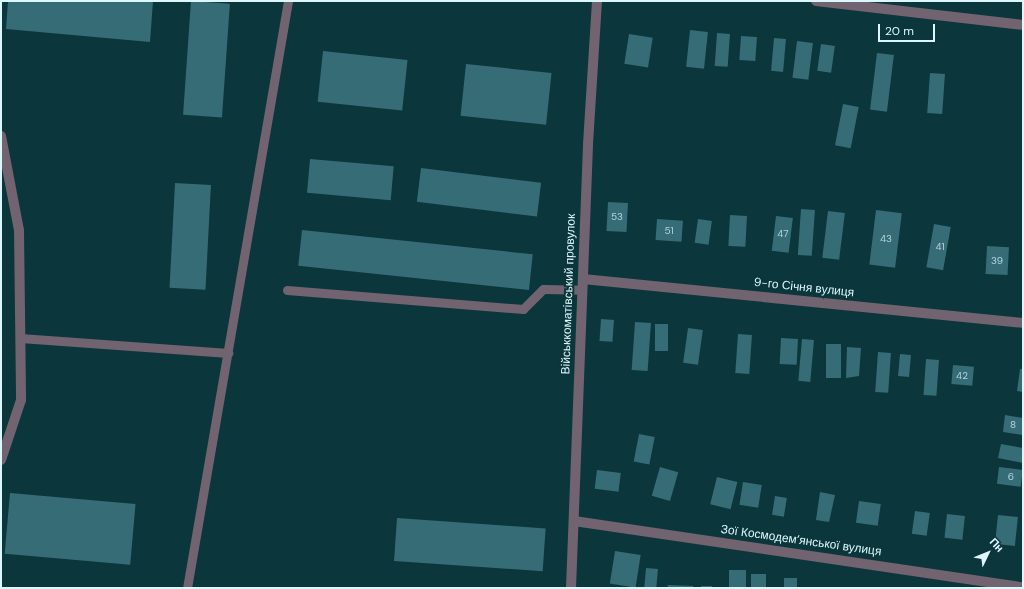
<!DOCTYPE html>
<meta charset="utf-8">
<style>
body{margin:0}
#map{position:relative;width:1024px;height:589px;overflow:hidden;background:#0b363c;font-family:"DM Sans",sans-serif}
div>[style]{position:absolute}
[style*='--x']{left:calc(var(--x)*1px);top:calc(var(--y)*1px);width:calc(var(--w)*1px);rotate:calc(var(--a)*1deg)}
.building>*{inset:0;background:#366c76;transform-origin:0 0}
.lane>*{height:9px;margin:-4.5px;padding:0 4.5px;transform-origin:4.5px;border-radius:4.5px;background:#71636f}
.street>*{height:10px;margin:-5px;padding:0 5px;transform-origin:5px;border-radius:5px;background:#71636f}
span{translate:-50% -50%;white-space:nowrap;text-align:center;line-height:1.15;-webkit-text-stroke:4px #0b363c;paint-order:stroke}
.number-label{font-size:10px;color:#b3d5da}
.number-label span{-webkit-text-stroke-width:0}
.street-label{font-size:12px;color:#ddf8fc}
.frame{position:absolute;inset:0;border:2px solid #ddf8fc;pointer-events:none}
.north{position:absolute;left:968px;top:533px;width:40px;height:40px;-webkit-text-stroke:3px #0b363c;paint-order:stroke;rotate:47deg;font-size:11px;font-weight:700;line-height:16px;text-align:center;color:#ddf8fc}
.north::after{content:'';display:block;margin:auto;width:14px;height:18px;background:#ddf8fc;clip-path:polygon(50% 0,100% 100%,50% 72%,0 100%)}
.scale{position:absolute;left:878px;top:24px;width:57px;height:18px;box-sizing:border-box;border:2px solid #ddf8fc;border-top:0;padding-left:5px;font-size:12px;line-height:14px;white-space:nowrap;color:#ddf8fc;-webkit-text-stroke:3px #0b363c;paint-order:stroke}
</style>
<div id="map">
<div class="building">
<div style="clip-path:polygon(8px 1px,153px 1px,150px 42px,6px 29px)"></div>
<div style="left:191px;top:1px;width:39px;height:114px;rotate:4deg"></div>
<div style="left:690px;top:30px;width:18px;height:37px;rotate:6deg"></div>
<div style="left:717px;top:33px;width:13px;height:33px;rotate:4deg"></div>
<div style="left:629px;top:34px;width:24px;height:30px;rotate:9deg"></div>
<div style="left:741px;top:36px;width:16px;height:24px;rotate:4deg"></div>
<div style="left:774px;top:38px;width:12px;height:33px;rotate:5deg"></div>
<div style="left:797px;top:41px;width:16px;height:37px;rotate:7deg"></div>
<div style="left:821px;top:44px;width:14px;height:27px;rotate:8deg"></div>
<div style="left:323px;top:51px;width:85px;height:51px;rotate:6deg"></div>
<div style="left:877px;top:53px;width:17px;height:57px;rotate:7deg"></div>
<div style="left:466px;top:64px;width:86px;height:52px;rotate:6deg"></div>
<div style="left:930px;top:73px;width:15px;height:40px;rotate:4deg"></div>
<div style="left:843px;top:104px;width:16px;height:42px;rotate:11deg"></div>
<div style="left:310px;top:159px;width:84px;height:34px;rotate:5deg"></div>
<div style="left:421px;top:168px;width:121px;height:34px;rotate:7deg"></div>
<div style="left:175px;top:183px;width:36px;height:105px;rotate:3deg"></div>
<div style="left:608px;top:202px;width:20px;height:29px;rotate:3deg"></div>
<div style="left:801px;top:209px;width:14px;height:46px;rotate:4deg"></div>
<div style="left:876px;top:210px;width:26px;height:55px;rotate:7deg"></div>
<div style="left:828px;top:211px;width:17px;height:47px;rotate:7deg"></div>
<div style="left:730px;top:215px;width:17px;height:31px;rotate:3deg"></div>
<div style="left:776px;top:216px;width:17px;height:35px;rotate:7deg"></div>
<div style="left:657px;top:219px;width:26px;height:21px;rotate:4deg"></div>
<div style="left:698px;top:219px;width:14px;height:24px;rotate:8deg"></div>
<div style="left:934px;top:224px;width:17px;height:44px;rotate:10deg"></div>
<div style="left:302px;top:230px;width:232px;height:36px;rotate:6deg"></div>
<div style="left:987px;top:246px;width:22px;height:28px;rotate:3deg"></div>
<div style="left:601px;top:319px;width:13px;height:22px;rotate:4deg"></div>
<div style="left:635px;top:322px;width:16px;height:48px;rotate:4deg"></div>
<div style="left:655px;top:324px;width:13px;height:27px"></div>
<div style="left:688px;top:328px;width:15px;height:35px;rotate:8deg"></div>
<div style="left:738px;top:334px;width:14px;height:39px;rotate:4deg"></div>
<div style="left:781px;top:338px;width:17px;height:26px;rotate:3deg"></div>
<div style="left:802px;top:339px;width:12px;height:42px;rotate:5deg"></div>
<div style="left:826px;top:344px;width:15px;height:34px"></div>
<div style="clip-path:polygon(847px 347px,861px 348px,859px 376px,846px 378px)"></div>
<div style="left:878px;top:352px;width:13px;height:40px;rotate:4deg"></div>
<div style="left:900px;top:354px;width:11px;height:22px;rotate:5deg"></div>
<div style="left:926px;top:359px;width:13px;height:36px;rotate:4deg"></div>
<div style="left:953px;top:365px;width:21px;height:19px;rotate:5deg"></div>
<div style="clip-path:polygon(1020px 369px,1023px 369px,1023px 392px,1017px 391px)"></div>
<div style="clip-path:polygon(1005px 415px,1023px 418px,1023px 435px,1003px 432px)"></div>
<div style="left:639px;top:434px;width:16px;height:28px;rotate:11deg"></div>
<div style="clip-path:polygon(1001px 444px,1023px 448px,1023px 463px,998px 458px)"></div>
<div style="left:660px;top:467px;width:19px;height:30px;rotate:16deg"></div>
<div style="left:999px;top:467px;width:24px;height:17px;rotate:7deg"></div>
<div style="left:597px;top:470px;width:24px;height:19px;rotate:7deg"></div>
<div style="left:717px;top:477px;width:21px;height:28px;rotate:14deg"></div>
<div style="left:743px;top:482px;width:19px;height:23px;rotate:9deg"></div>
<div style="clip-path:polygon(820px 492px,835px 495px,829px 522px,816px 520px)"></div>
<div style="left:10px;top:493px;width:126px;height:61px;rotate:5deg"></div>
<div style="left:775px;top:496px;width:12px;height:19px;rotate:9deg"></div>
<div style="left:859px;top:501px;width:22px;height:22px;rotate:8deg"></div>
<div style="left:915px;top:511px;width:15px;height:23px;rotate:8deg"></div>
<div style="left:947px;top:514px;width:18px;height:24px;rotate:6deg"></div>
<div style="left:998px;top:515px;width:20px;height:29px;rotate:6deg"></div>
<div style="left:397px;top:518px;width:149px;height:43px;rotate:4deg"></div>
<div style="left:615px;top:551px;width:26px;height:33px;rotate:9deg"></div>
<div style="left:646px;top:568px;width:12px;height:20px;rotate:5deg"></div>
<div style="left:729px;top:570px;width:17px;height:18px"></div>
<div style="left:751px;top:574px;width:15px;height:14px"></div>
<div style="left:784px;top:578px;width:13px;height:10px"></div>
<div style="clip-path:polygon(668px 585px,693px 586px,693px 588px,667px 588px)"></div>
<div style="left:701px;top:586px;width:11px;height:2px"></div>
</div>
<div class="lane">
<div style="--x:287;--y:290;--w:237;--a:4.6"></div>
<div style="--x:523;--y:309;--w:28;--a:-45"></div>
<div style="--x:543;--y:289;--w:39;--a:1"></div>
<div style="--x:20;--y:338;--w:209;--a:4.1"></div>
<div style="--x:187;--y:588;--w:596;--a:-80.24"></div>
</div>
<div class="street">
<div style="--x:816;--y:1;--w:208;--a:6.6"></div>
<div style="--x:1;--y:136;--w:96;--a:79.2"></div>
<div style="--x:19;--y:230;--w:170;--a:89.3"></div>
<div style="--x:21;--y:400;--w:63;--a:108.4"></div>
<div style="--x:583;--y:279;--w:442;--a:5.7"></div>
<div style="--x:574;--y:521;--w:454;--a:8.4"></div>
<div style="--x:571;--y:588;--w:444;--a:-87.8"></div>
<div style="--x:588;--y:144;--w:143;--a:-86.4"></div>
</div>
<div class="number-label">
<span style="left:617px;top:217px">53</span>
<span style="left:669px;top:231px">51</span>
<span style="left:783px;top:234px">47</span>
<span style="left:886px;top:239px">43</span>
<span style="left:940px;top:247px">41</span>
<span style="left:997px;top:261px">39</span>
<span style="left:962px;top:376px">42</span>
<span style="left:1013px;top:425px">8</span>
<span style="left:1011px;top:477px">6</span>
</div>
<div class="street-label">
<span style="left:804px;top:288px;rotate:6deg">9-го Січня вулиця</span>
<span style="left:569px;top:294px;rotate:-88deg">Військкоматівський провулок</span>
<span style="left:801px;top:541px;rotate:8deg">Зої Космодем’янської вулиця</span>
</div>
<div class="frame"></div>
<div class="north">Пн</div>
<div class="scale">20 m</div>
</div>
